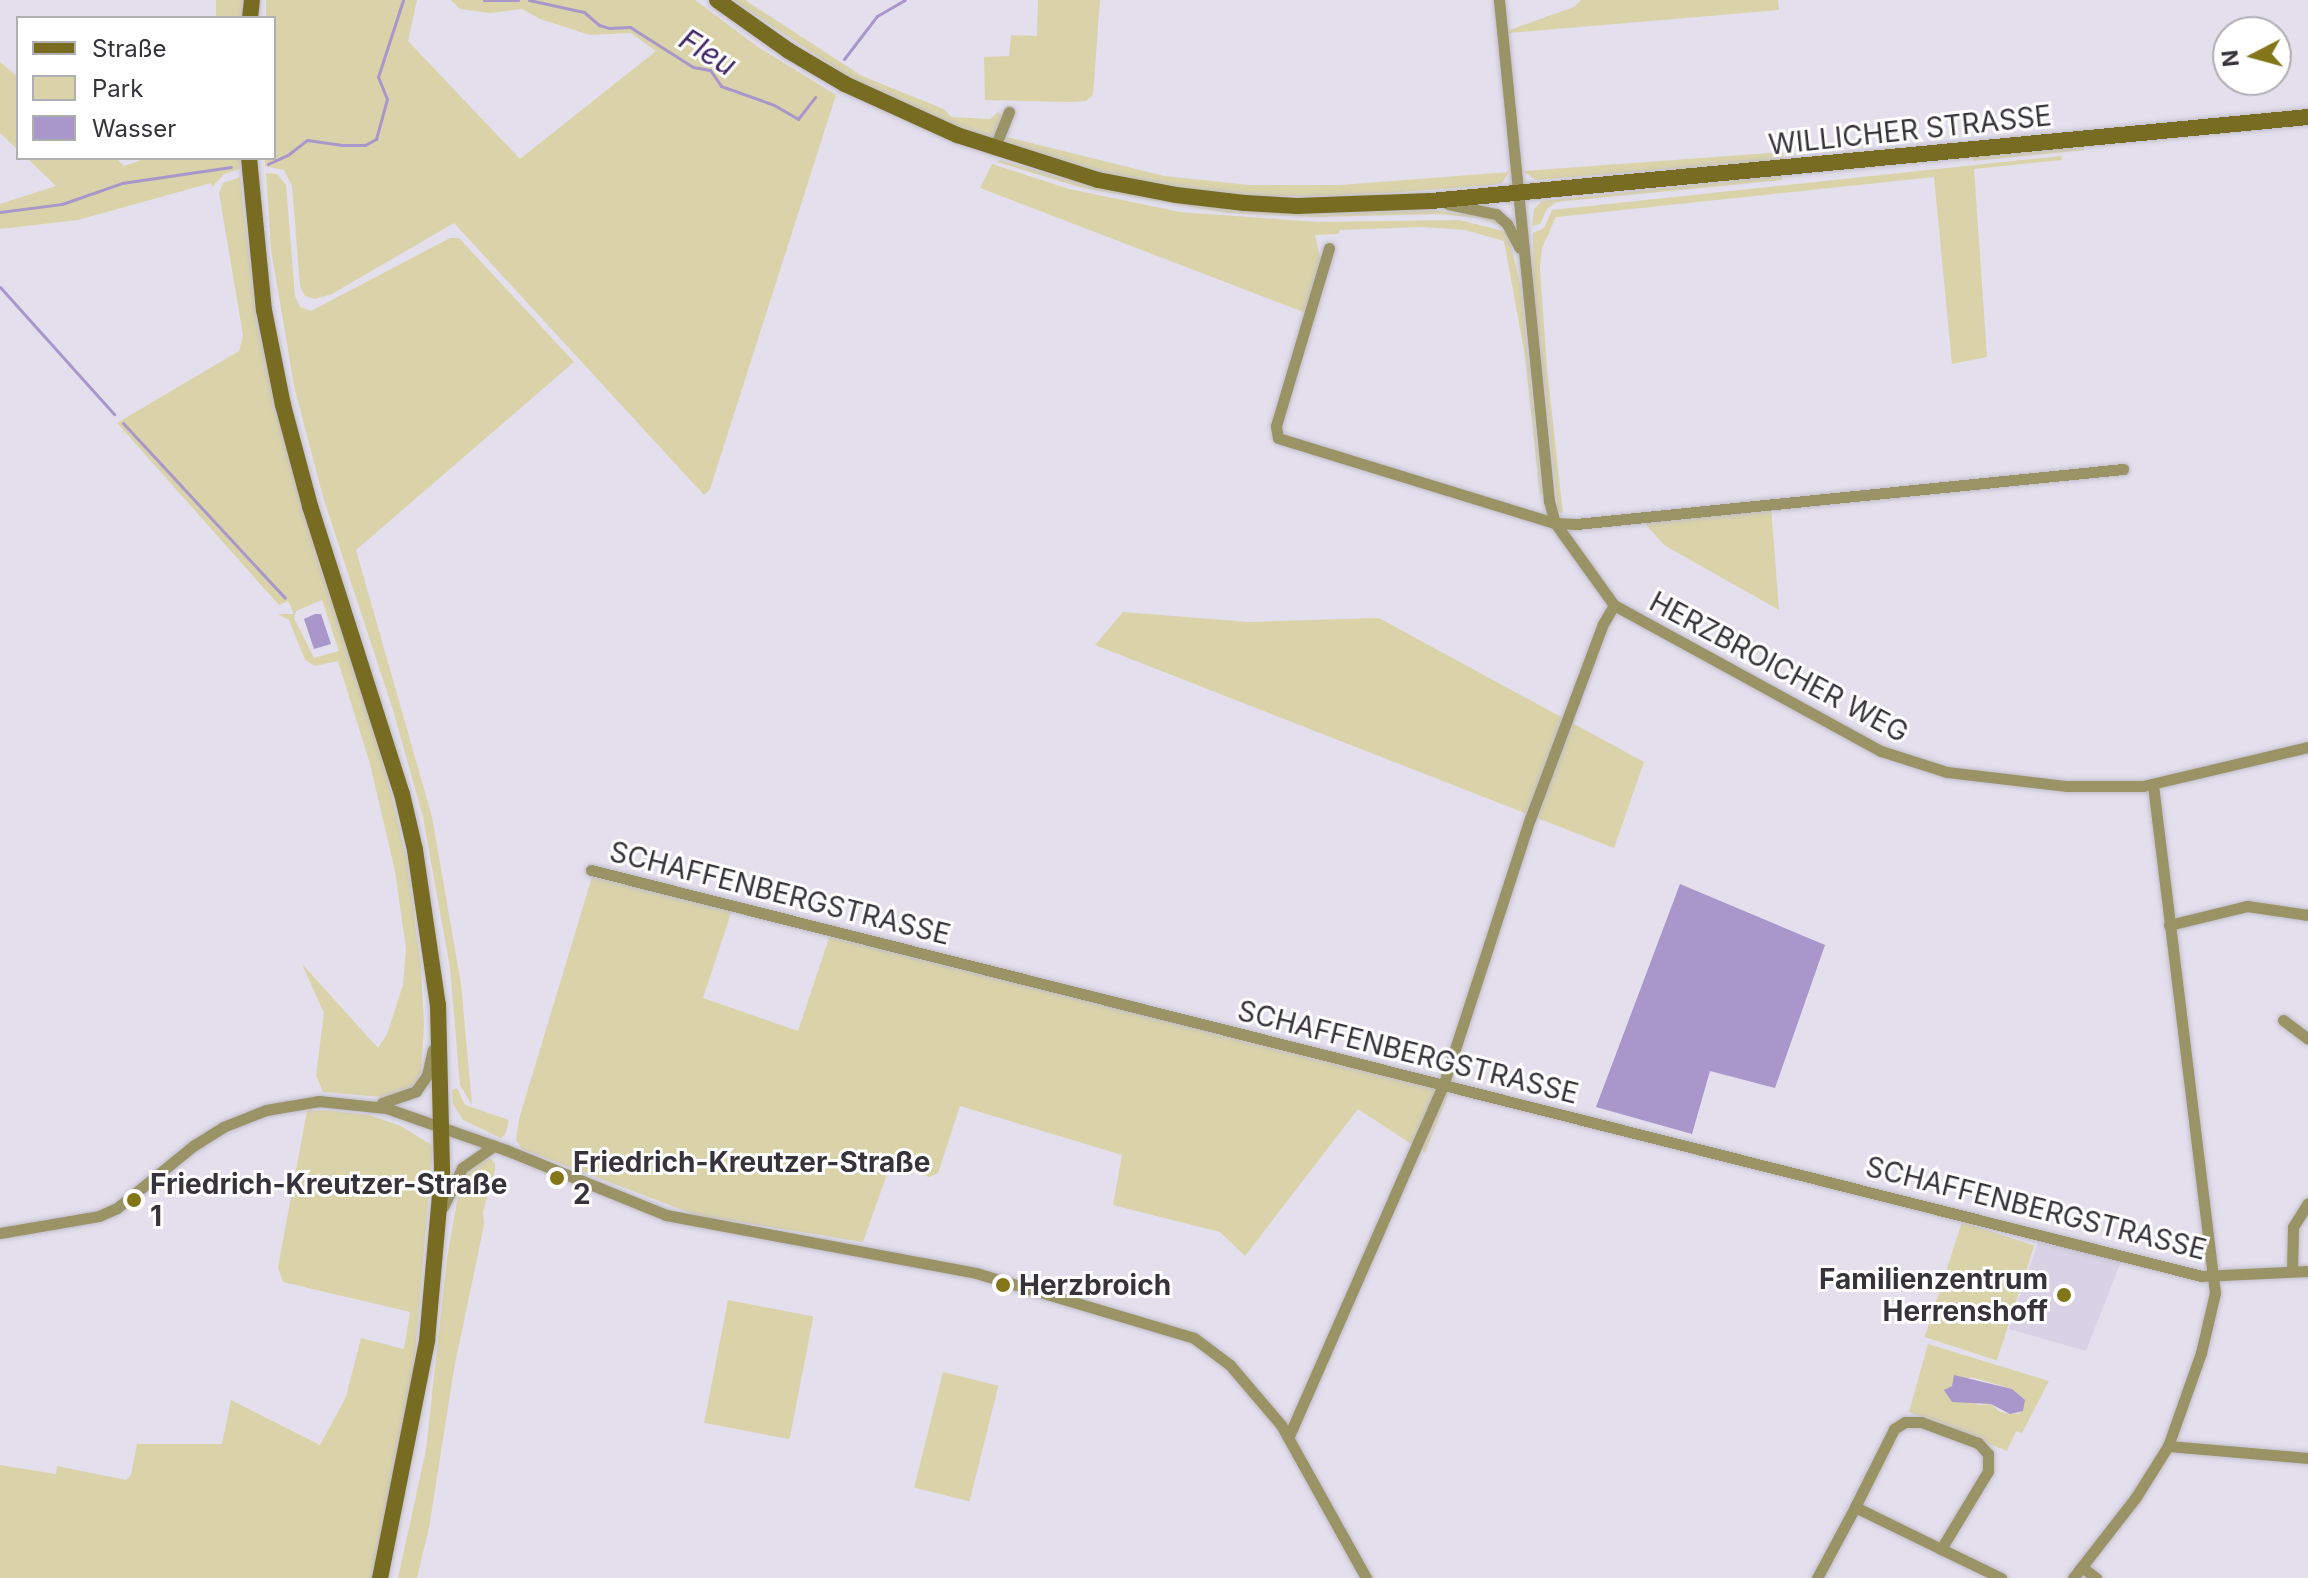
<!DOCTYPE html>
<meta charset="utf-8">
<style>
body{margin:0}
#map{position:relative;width:2308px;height:1578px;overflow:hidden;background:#e3dfed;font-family:Inter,sans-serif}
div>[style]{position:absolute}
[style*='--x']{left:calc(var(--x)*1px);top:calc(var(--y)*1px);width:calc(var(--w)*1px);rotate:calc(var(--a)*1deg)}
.built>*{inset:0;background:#d9d2e6}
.green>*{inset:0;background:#dad3a9;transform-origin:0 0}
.water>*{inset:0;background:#a996cb}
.stream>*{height:3px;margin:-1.5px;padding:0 1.5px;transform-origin:1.5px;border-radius:1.5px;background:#a996cb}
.roads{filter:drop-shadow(0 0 2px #c0bdc9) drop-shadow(0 0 2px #c0bdc9)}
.minor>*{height:11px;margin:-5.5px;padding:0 5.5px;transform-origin:5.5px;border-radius:5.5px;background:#9a9366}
.secondary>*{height:16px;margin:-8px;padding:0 8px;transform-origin:8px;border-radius:8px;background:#776c21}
.dots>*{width:22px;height:22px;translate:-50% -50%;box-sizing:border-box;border:4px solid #fff;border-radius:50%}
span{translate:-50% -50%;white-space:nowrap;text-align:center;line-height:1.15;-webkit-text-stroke:6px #fff;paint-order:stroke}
.street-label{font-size:28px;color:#36343a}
.poi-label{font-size:28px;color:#36343a;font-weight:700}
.left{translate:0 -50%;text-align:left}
.right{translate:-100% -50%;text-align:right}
.water-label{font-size:30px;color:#422767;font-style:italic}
.legend{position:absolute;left:16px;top:16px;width:260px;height:144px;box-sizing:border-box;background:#fff;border:2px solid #afaeb0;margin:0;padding:10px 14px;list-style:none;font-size:24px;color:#36343a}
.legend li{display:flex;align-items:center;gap:16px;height:40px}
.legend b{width:40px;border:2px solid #afaeb0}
.north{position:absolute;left:2212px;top:16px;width:80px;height:80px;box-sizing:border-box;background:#fff;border:2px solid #afaeb0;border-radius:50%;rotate:264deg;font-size:22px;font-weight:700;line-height:32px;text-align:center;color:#36343a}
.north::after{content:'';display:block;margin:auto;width:28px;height:36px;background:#837619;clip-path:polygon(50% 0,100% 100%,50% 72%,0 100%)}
</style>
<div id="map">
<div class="built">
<div style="clip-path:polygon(2039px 1239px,2121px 1261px,2086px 1351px,2009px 1329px)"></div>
</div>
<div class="green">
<div style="left:216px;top:0;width:27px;height:18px"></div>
<div style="clip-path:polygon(266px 0,417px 0,408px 41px,520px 159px,656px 51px,631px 33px,590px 35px,540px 19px,522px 9px,490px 13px,460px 9px,451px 0,695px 0,758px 47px,836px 95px,710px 489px,704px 495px,454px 223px,332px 294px,315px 299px,305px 296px,300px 286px,292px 186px,284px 170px,265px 166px,265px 158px,274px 158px,274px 18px,266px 18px)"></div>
<div style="clip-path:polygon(733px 0,745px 0,862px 76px,944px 109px,951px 117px,990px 119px,998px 112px,1002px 116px,992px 139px,987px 140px,852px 79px)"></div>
<div style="clip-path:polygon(1038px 0,1100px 0,1093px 95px,1086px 101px,1069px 102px,985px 100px,984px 57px,1009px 56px,1011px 35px,1037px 36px)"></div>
<div style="clip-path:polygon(1581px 0,1778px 0,1779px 10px,1498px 34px,1574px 7px)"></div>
<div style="clip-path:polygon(0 62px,18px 77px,18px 150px,0 133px)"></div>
<div style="clip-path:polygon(1003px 136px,1164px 176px,1250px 185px,1340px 185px,1509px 172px,1502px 183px,1492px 185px,1350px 196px,1254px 196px,1200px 192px,1104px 173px,1004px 144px)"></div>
<div style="clip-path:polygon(2081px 147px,2085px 150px,1973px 161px,1973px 157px)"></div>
<div style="clip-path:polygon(1783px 152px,1783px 160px,1536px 180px,1523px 171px)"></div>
<div style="clip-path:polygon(2061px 156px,2062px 160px,1974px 169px,1987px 357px,1952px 364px,1934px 177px,1556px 217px,1542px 248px,1540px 268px,1547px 369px,1563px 513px,1558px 511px,1533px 279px,1533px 233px,1544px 228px,1552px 210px)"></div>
<div style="clip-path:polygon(27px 158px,115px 158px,124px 166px,147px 158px,240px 158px,240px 169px,224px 174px,212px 187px,211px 183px,78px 220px,0 229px,0 204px,56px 186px)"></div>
<div style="clip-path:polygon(1000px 160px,1087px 185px,1194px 205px,1313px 214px,1432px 210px,1493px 218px,1501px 226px,1479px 218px,1439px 214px,1317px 217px,1226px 213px,1083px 188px,997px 162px)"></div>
<div style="clip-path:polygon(992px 164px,1069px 189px,1180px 212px,1318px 222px,1459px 220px,1508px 232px,1521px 288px,1542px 492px,1540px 496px,1525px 356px,1504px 241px,1465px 230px,1422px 227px,1340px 230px,1338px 234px,1315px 235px,1321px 261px,1306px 313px,980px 188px)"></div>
<div style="clip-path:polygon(266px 173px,277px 174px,286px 185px,295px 296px,300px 307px,311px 311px,450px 238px,459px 238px,574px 362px,356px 550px,432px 817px,461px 984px,472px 1105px,460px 1085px,450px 968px,423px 817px,393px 710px,323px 497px,294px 386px,271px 249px)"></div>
<div style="clip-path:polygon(1782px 176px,1782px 180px,1556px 202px,1547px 209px,1540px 224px,1532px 226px,1534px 209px,1542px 201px)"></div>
<div style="clip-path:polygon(evenodd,240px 177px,257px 325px,278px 415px,380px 747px,407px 861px,421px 968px,424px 1025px,421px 1072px,416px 1084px,394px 1098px,323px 1092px,316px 1075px,324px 1013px,302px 964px,378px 1048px,387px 1034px,403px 985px,406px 949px,395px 871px,370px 764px,338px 661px,315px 666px,305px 660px,289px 620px,278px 614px,294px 614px,288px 601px,279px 605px,117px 423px,239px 351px,243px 335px,219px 193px,223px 183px,240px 177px,322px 600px,339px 651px,314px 658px,294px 618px,296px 611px,322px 600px)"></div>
<div style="clip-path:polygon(1771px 507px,1779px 610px,1664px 545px,1642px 520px)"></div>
<div style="clip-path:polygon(1123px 612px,1248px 622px,1379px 618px,1644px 762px,1614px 848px,1095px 645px)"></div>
<div style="clip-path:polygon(592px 877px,732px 910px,703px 998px,798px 1031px,830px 935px,1449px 1092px,1425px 1153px,1358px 1109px,1245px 1256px,1220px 1232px,1113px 1205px,1122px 1155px,960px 1106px,938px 1173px,929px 1177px,891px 1163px,863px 1242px,696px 1215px,522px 1149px,516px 1140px,519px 1119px)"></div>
<div style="clip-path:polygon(457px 1088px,465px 1105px,509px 1120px,505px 1135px,501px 1138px,463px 1120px,453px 1104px,452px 1090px)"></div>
<div style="clip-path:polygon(324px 1110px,369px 1115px,401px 1126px,433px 1146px,414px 1366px,373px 1578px,0 1578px,0 1465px,56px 1474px,57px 1466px,126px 1480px,131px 1475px,137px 1444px,222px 1444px,231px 1400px,320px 1445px,346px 1397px,361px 1338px,404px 1349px,410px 1312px,283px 1282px,278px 1267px,307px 1111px)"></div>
<div style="clip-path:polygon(490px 1158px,495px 1163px,495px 1170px,483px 1212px,484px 1225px,454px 1369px,429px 1528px,417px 1578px,398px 1578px,426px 1450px,447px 1258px,460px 1185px,464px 1172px,480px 1160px)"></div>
<div style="left:1962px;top:1222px;width:76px;height:121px;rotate:18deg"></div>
<div style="left:728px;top:1300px;width:87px;height:125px;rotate:11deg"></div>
<div style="clip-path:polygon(evenodd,1928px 1344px,2049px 1381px,2022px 1433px,2016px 1431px,2007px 1451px,1909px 1412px,1928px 1344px,1971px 1377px,2012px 1389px,2020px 1414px,2000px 1412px,1991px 1404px,1978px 1405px,1952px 1386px,1971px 1377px)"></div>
<div style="left:943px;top:1372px;width:57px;height:119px;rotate:14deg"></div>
</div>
<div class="water">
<div style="clip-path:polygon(315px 614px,321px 614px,331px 644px,314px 649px,304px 619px)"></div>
<div style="clip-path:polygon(1680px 884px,1825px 945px,1775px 1088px,1710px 1071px,1692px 1134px,1596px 1107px)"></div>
<div style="clip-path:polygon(1954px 1375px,2012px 1389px,2025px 1400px,2023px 1411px,2010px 1414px,1991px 1404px,1952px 1402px,1944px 1390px,1952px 1386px)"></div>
</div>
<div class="stream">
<div style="--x:484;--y:0;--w:34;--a:0"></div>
<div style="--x:529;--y:0;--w:56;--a:12.3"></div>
<div style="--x:584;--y:12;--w:20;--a:41"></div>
<div style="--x:599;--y:25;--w:10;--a:17"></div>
<div style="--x:609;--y:28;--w:21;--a:-3"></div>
<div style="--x:630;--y:27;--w:75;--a:32.4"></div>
<div style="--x:693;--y:67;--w:17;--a:10"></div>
<div style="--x:710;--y:70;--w:19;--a:55"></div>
<div style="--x:721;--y:86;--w:56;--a:19.7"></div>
<div style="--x:774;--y:105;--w:28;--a:30"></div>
<div style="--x:798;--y:119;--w:28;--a:-52"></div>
<div style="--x:844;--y:59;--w:54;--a:-52.5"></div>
<div style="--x:877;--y:16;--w:32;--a:-30"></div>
<div style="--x:268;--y:164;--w:23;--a:-25"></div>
<div style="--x:289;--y:154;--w:23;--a:-38"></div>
<div style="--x:307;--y:140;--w:34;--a:8"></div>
<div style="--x:341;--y:145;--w:24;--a:0"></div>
<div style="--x:365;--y:145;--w:13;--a:-29"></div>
<div style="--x:376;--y:139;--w:41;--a:-74.6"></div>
<div style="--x:387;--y:99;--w:24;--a:-112"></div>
<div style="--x:378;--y:77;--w:81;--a:-72"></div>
<div style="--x:0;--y:212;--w:63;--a:-7.4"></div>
<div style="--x:62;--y:204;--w:64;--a:-19.3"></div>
<div style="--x:122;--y:183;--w:110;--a:-8.4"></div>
<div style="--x:0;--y:287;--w:171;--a:48.1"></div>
<div style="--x:123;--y:423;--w:238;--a:47.2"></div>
</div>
<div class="roads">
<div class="minor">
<div style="--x:1499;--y:0;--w:503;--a:84.3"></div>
<div style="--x:1549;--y:501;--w:23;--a:75"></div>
<div style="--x:1555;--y:523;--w:101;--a:54.3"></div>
<div style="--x:1614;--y:605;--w:304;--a:28.7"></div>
<div style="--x:1881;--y:751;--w:69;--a:17.7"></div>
<div style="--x:1947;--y:772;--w:121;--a:6.7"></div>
<div style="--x:2067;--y:786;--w:76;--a:0"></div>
<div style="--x:2143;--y:786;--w:170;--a:-13.3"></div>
<div style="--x:994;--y:149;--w:40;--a:-68"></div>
<div style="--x:1448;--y:204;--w:49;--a:11.8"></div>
<div style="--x:1496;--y:214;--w:15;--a:42"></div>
<div style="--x:1507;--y:224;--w:27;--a:62"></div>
<div style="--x:1329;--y:248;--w:186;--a:106.6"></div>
<div style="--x:1276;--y:426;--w:12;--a:81"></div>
<div style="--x:1278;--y:438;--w:290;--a:17.1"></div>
<div style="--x:1555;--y:523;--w:21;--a:3"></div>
<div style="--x:1576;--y:524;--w:550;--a:-5.74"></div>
<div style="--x:591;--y:870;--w:1660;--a:14.15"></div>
<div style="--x:2201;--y:1276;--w:107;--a:-2.7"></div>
<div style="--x:2169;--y:925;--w:80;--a:-13.7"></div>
<div style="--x:2247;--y:906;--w:62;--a:8.4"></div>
<div style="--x:2283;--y:1020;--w:31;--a:37"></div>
<div style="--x:382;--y:1103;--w:36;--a:-19"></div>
<div style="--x:416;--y:1091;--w:19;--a:-55"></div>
<div style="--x:427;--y:1075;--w:26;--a:-77"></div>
<div style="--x:443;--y:1207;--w:43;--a:-64"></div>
<div style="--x:462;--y:1168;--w:39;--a:-35"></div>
<div style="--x:0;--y:1233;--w:100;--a:-9.7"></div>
<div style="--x:99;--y:1216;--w:20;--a:-24"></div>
<div style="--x:117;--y:1208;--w:98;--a:-39.2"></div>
<div style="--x:193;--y:1146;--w:36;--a:-32"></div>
<div style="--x:223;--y:1127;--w:46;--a:-21.6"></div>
<div style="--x:266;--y:1110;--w:54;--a:-9.6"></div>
<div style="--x:319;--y:1101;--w:67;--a:6"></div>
<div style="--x:386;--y:1108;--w:127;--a:19.3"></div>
<div style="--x:506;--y:1150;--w:173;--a:22.1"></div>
<div style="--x:666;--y:1215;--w:315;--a:10.6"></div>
<div style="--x:976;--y:1273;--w:227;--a:16.6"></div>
<div style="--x:1194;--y:1338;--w:45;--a:36.9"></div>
<div style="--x:1230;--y:1365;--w:79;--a:49.6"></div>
<div style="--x:1281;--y:1425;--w:175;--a:60.9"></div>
<div style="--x:2292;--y:1271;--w:44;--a:-88.7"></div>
<div style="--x:2293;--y:1227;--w:28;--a:-58"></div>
<div style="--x:1289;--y:1436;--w:382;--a:-66.3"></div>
<div style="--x:1443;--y:1086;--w:281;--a:-72"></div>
<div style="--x:1530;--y:819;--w:208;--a:-69.5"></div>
<div style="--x:1603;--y:624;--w:22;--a:-60"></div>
<div style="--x:2168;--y:1446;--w:141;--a:4.9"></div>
<div style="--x:1941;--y:1549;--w:91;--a:-58.9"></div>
<div style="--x:1988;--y:1471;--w:17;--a:-90"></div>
<div style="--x:1988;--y:1454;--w:15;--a:-132"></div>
<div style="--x:1978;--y:1443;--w:61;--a:-159.8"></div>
<div style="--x:1921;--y:1422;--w:16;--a:180"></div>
<div style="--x:1905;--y:1422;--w:13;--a:148"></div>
<div style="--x:1894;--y:1429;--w:87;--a:116.6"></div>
<div style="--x:1855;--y:1507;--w:96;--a:26"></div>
<div style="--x:1941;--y:1549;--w:67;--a:25.8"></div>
<div style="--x:2082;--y:1567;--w:18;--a:38"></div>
<div style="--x:1817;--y:1578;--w:81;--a:-61.8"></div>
<div style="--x:2073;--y:1578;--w:103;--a:-52.1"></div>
<div style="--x:2136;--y:1497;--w:60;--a:-57.9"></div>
<div style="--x:2168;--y:1446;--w:99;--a:-70.5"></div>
<div style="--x:2201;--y:1353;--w:62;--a:-76.9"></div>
<div style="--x:2215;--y:1293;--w:512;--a:-96.96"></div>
</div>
<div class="secondary">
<div style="--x:717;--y:0;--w:88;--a:35.3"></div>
<div style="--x:789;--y:51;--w:65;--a:30.5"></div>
<div style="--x:845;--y:84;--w:123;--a:24.5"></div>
<div style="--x:957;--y:135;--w:148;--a:17.7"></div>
<div style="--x:1098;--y:180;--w:79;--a:10.9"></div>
<div style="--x:1176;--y:195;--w:69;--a:6.6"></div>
<div style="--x:1245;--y:203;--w:52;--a:3.3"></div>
<div style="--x:1297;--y:206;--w:134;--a:-2.1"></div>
<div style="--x:1431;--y:201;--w:881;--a:-5.47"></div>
<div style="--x:250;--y:18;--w:18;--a:-84"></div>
<div style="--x:249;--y:158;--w:153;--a:84.4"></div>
<div style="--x:264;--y:310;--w:97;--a:78.7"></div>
<div style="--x:283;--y:405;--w:105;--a:75"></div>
<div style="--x:310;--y:506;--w:302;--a:72.3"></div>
<div style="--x:402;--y:794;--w:57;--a:76.9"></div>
<div style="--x:415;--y:850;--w:157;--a:81.6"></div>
<div style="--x:438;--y:1005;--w:168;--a:88.6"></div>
<div style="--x:442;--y:1173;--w:169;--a:95.1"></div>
<div style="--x:427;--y:1341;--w:242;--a:101.2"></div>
</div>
</div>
<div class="dots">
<div style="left:557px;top:1178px;background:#837619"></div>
<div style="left:134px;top:1200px;background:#837619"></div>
<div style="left:1003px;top:1285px;background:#837619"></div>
<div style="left:2064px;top:1295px;background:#837619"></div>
</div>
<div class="street-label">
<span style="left:1910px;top:130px;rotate:-6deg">WILLICHER STRASSE</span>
<span style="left:1779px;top:667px;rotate:28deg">HERZBROICHER WEG</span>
<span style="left:780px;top:893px;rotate:14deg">SCHAFFENBERGSTRASSE</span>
<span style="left:1408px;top:1052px;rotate:14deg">SCHAFFENBERGSTRASSE</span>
<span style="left:2036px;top:1208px;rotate:14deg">SCHAFFENBERGSTRASSE</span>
</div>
<div class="poi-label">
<span class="left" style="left:573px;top:1178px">Friedrich-Kreutzer-Straße<br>2</span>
<span class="left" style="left:150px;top:1200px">Friedrich-Kreutzer-Straße<br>1</span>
<span class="right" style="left:2048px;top:1295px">Familienzentrum<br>Herrenshoff</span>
<span class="left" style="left:1019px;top:1285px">Herzbroich</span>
</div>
<div class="water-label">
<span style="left:708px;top:52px;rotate:32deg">Fleu</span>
</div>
<ul class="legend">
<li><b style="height:10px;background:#776c21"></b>Straße</li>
<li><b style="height:22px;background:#dad3a9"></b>Park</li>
<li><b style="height:22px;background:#a996cb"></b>Wasser</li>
</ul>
<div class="north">N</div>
</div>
